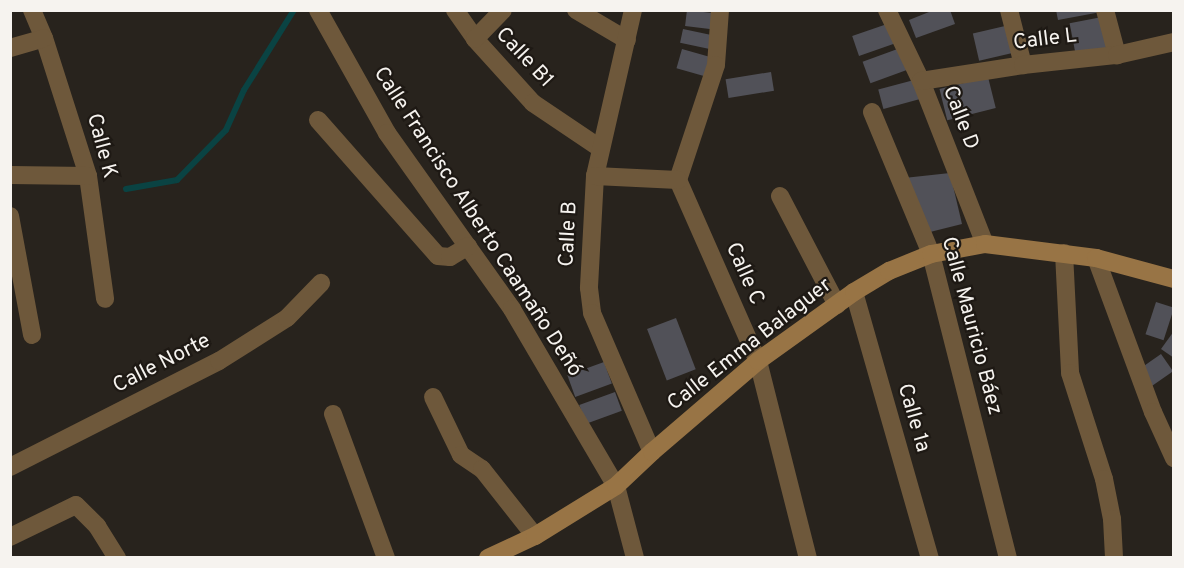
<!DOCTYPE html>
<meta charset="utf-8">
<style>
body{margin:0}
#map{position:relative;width:1184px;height:568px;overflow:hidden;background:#28231d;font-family:Overpass,sans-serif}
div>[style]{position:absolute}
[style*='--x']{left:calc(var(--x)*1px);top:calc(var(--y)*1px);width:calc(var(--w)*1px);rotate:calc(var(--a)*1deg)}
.stream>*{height:6px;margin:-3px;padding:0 3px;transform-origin:3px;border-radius:3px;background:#0a4343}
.building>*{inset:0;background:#515158;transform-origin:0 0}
.street>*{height:18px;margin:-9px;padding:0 9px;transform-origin:9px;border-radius:9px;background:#6e583b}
.secondary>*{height:18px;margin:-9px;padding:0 9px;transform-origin:9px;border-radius:9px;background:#987445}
span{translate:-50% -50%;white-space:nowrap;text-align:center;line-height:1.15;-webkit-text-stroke:4.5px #1e1914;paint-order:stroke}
.street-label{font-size:21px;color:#f6f3ef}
.frame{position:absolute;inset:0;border:12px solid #f6f3ef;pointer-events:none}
</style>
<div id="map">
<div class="stream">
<div style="--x:126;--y:189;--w:52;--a:-10"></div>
<div style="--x:177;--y:180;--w:70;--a:-45.6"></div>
<div style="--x:226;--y:130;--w:44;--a:-65.8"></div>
<div style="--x:244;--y:90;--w:94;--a:-58"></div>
</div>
<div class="building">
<div style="left:687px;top:10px;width:31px;height:16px;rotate:7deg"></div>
<div style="clip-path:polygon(934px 10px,950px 10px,955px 24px,916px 38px,909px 20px)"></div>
<div style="clip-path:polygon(1056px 10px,1101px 10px,1101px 12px,1058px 20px)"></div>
<div style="left:1102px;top:17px;width:31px;height:33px;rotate:79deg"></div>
<div style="left:890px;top:23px;width:21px;height:40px;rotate:71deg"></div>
<div style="left:1005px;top:26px;width:28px;height:33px;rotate:77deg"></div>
<div style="left:683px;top:29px;width:35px;height:14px;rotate:12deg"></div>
<div style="left:903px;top:47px;width:23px;height:43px;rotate:70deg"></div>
<div style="left:682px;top:49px;width:33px;height:20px;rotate:16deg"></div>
<div style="left:771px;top:72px;width:19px;height:46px;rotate:81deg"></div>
<div style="left:988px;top:77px;width:32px;height:50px;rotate:76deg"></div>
<div style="left:914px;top:80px;width:20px;height:37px;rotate:75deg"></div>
<div style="clip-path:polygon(950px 173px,962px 224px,926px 233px,904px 178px)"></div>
<div style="left:1156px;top:302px;width:19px;height:34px;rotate:18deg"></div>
<div style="left:676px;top:318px;width:55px;height:31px;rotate:69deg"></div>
<div style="clip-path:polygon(1174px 331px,1174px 358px,1161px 349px)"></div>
<div style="left:1161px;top:354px;width:21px;height:28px;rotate:55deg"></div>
<div style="left:604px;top:362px;width:23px;height:39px;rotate:70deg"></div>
<div style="left:615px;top:392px;width:20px;height:38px;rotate:70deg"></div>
</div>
<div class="street">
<div style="--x:32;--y:10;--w:30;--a:67"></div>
<div style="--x:44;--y:38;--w:145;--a:72.3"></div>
<div style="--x:88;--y:176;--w:124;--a:82.1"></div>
<div style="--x:318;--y:10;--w:141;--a:60.7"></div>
<div style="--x:387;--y:133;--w:216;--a:54.6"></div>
<div style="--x:512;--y:309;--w:205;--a:59.6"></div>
<div style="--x:616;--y:486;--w:74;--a:75.2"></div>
<div style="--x:455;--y:10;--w:35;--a:55"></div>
<div style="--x:475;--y:39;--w:86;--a:47.8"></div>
<div style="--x:533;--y:103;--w:81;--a:33.9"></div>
<div style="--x:576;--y:10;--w:59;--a:30.5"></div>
<div style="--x:633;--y:10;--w:170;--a:102.9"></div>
<div style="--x:595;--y:176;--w:112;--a:93.1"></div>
<div style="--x:589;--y:288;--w:25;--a:83"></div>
<div style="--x:592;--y:313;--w:151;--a:66.7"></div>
<div style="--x:720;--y:10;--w:55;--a:94.2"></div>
<div style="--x:716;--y:65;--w:121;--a:108.3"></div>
<div style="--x:678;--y:180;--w:198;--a:66.2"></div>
<div style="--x:758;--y:361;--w:203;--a:75.8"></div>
<div style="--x:887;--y:10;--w:79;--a:64.4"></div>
<div style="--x:921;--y:81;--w:175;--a:68.6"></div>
<div style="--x:1009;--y:10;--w:57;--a:75.7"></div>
<div style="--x:1105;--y:10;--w:47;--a:75.1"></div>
<div style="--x:475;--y:39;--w:40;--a:-46"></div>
<div style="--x:10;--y:48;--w:35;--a:-16"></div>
<div style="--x:921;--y:81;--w:103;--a:-8.9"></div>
<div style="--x:1023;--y:65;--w:95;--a:-6.1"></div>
<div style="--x:1117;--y:55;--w:58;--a:-12.8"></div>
<div style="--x:872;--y:112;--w:154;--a:67.4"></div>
<div style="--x:931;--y:254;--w:314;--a:75.8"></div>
<div style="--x:318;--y:120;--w:181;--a:48.6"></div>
<div style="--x:438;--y:256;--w:12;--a:5"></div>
<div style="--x:450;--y:257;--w:21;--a:-31"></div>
<div style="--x:10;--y:175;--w:78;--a:0.7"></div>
<div style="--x:595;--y:176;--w:83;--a:2.8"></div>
<div style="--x:780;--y:196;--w:123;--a:62.4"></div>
<div style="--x:10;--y:216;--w:121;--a:79.5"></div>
<div style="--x:1064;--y:253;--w:120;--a:87.1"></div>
<div style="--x:1070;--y:373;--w:111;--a:72.2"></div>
<div style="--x:1104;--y:479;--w:41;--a:78.7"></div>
<div style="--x:1112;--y:519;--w:39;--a:87"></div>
<div style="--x:1096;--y:258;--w:164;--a:69.7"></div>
<div style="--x:1153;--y:412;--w:51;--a:65.5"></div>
<div style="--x:854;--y:292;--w:277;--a:74.1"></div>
<div style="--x:433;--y:397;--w:64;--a:64.2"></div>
<div style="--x:461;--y:455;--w:25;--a:34"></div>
<div style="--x:482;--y:469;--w:85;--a:51.7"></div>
<div style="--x:333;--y:414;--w:153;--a:69.8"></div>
<div style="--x:10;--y:467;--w:234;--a:-26.9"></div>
<div style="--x:219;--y:361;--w:80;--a:-32.3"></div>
<div style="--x:287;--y:318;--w:49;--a:-45.8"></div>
<div style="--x:10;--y:537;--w:73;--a:-25.9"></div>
<div style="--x:76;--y:505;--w:30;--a:45"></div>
<div style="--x:97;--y:526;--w:38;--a:58"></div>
</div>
<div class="secondary">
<div style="--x:488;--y:558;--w:52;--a:-25.1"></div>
<div style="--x:535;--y:536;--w:95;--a:-31.7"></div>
<div style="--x:616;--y:486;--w:50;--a:-43.4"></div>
<div style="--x:652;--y:452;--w:140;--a:-40.6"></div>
<div style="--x:758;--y:361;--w:118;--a:-35.7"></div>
<div style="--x:854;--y:292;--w:41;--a:-31"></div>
<div style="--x:889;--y:271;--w:45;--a:-22"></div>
<div style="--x:931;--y:254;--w:55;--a:-10.5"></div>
<div style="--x:985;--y:244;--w:112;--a:7.2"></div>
<div style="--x:1096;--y:258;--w:81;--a:15.1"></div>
</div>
<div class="street-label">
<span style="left:1045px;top:40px;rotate:-7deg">Calle L</span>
<span style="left:524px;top:58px;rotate:47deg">Calle B1</span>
<span style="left:960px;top:118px;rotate:69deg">Calle D</span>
<span style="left:101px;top:146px;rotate:75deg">Calle K</span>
<span style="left:477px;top:222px;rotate:57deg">Calle Francisco Alberto Caamaño Deñó</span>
<span style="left:569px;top:234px;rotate:-87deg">Calle B</span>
<span style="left:744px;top:274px;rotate:66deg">Calle C</span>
<span style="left:971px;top:326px;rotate:75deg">Calle Mauricio Báez</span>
<span style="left:750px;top:345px;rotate:-38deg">Calle Emma Balaguer</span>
<span style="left:162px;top:364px;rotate:-27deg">Calle Norte</span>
<span style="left:913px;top:418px;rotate:74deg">Calle 1a</span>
</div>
<div class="frame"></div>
</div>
